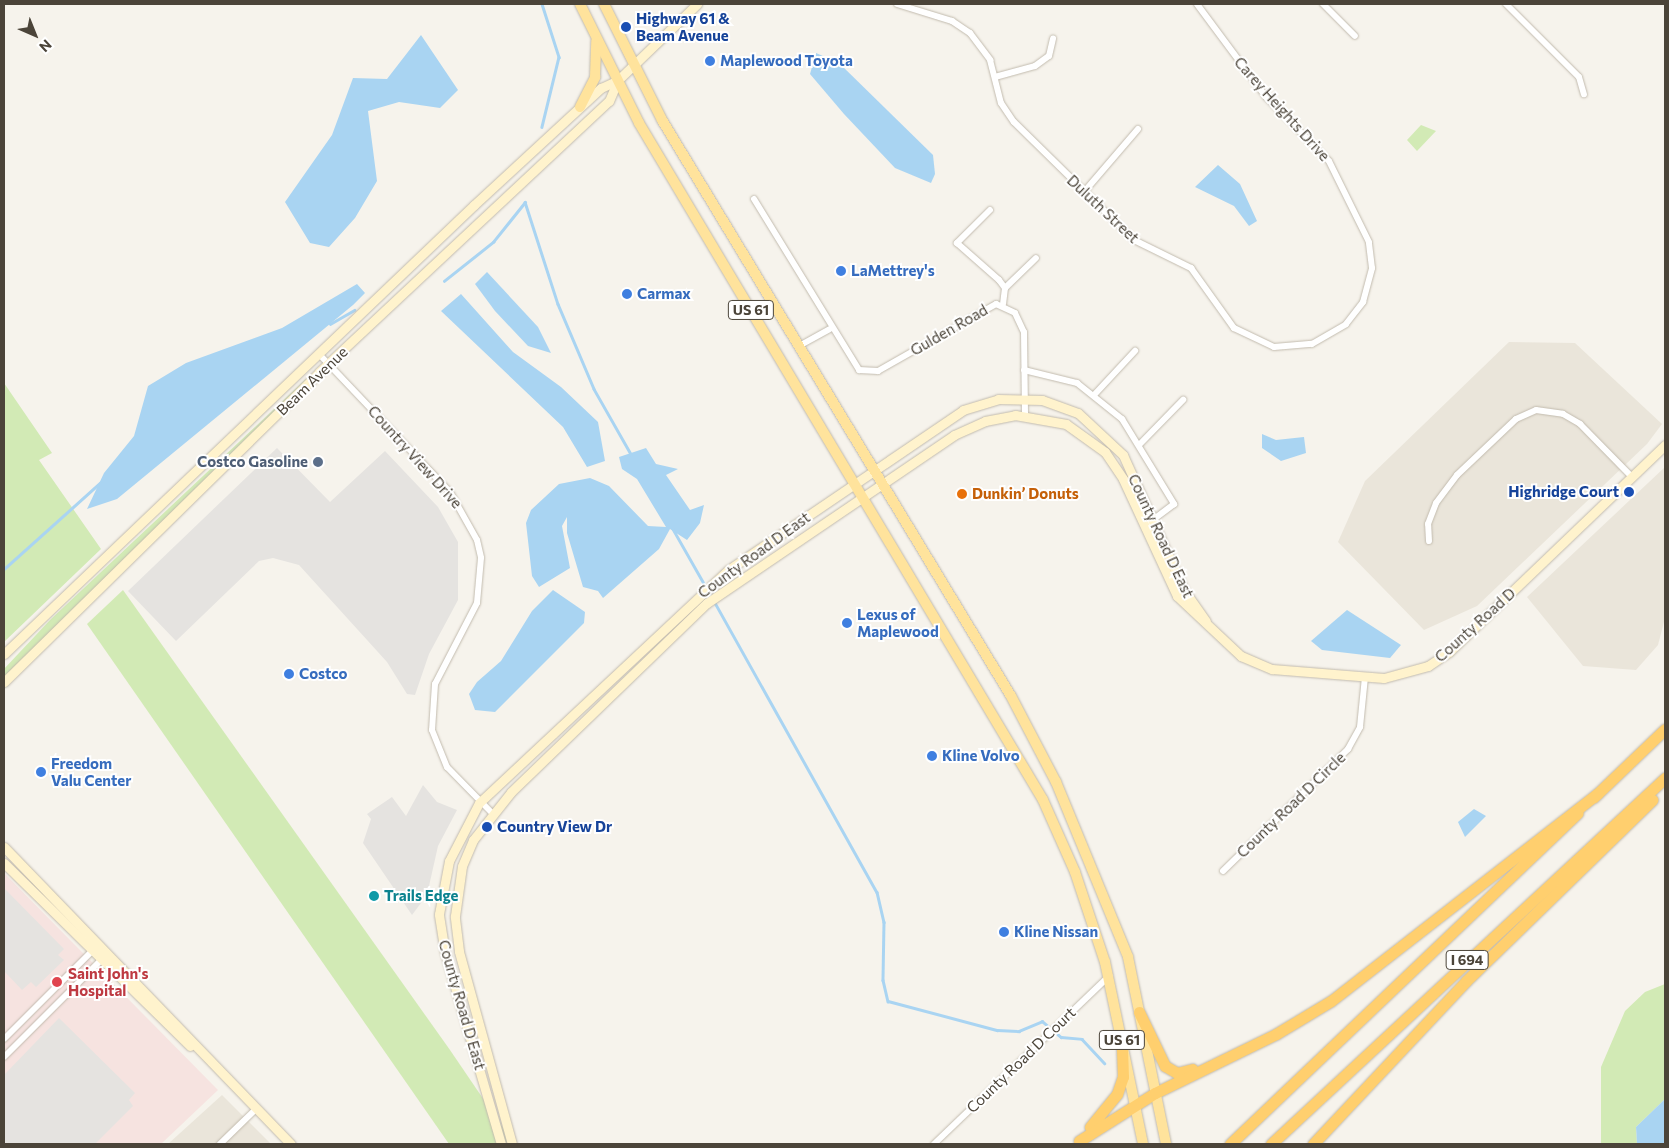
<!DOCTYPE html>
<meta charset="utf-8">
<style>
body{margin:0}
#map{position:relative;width:1669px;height:1148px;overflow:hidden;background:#f6f3ec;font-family:Commissioner,sans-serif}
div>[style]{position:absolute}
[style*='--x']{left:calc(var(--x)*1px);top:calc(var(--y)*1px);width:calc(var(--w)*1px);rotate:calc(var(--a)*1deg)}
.residential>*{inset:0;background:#eae5da}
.medical>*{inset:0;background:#f6e3e0}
.green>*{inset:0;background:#d2eab5}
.parking>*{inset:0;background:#e5e3e0}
.water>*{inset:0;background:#a9d4f2}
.stream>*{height:2.5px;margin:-1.25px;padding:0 1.25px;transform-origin:1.25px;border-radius:1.25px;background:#a9d4f2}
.roads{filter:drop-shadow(0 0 1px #c2bbae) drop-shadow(0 0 1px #c2bbae)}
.street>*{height:6px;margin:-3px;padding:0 3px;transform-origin:3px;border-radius:3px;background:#fff}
.secondary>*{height:9px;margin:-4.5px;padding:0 4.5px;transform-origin:4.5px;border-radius:4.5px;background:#fff3cd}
.primary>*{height:10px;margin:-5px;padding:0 5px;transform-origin:5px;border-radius:5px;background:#ffe39c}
.highway>*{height:11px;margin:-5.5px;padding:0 5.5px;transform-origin:5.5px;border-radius:5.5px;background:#ffcf6e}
.dots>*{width:14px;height:14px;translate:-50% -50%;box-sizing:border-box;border:2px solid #fff;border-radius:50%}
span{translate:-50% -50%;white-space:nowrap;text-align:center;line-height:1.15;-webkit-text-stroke:4px #fff;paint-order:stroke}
.shield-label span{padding:1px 4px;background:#fff;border:1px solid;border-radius:4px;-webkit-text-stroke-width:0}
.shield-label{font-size:14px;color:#4b4439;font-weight:700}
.transit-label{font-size:15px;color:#164399;font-weight:700}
.left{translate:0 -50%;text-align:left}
.right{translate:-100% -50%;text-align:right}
.shop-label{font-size:15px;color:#366cbe;font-weight:700}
.street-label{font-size:15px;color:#4b4439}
.service-label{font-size:15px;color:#4e5e75;font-weight:700}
.food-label{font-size:15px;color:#c56008;font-weight:700}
.culture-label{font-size:15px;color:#0d838f;font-weight:700}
.health-label{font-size:15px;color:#be3a42;font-weight:700}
.frame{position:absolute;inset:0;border:5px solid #4b4439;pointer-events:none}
.north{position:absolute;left:10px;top:10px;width:50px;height:50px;-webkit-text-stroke:4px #fff;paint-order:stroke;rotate:136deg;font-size:14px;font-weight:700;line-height:20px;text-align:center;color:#4b4439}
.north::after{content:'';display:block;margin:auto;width:18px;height:22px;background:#4b4439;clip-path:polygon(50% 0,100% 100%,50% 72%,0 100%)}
</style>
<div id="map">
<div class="residential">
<div style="clip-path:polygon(1509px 342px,1575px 343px,1662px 424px,1647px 444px,1477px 606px,1424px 630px,1338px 542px,1365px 481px)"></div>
<div style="clip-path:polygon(1665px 467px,1665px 618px,1658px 645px,1636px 670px,1583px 666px,1527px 597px)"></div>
<div style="clip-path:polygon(222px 1095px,271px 1144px,168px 1144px)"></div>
</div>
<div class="medical">
<div style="clip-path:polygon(4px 873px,218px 1090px,161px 1144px,4px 1144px)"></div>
</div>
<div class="green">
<div style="clip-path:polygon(1421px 125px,1436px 131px,1417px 151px,1407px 140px)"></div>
<div style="clip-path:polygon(306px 379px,307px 380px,4px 677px,4px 669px,50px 620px)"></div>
<div style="clip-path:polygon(4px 383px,52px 453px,39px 460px,101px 549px,4px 642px)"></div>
<div style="clip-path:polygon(123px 590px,450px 1050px,514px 1144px,449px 1144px,87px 624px)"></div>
<div style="clip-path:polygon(1665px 984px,1665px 1099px,1636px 1127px,1637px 1144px,1601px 1144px,1601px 1067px,1625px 1011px,1645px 992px)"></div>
</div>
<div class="parking">
<div style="clip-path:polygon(277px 448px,330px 502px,385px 451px,438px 507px,458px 542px,458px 600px,429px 654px,415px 695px,407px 694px,387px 662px,299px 565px,273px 558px,259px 561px,176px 641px,128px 591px)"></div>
<div style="clip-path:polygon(423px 785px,437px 802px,457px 810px,438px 846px,427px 895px,412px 915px,363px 843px,371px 819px,367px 814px,392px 797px,406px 816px)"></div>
<div style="clip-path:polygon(4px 888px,64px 949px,58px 955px,64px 960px,36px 987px,31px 982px,22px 990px,4px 971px)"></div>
<div style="clip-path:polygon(59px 1018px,135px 1093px,129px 1100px,133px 1106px,95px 1144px,4px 1144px,4px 1075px)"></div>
</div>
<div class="water">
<div style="clip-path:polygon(421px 35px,458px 90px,440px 108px,399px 102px,368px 111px,377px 181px,355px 218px,329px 247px,310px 243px,285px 202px,332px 135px,353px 78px,387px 79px)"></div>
<div style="clip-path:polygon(816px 53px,839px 63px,933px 155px,935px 174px,931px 183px,895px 168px,844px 114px,810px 74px)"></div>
<div style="clip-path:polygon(1218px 165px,1240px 184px,1257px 221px,1249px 226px,1234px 206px,1195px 187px)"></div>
<div style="clip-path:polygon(487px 272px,538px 327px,551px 353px,528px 346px,495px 311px,475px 284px)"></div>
<div style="clip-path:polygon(357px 284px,365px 293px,353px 305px,117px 499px,87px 509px,104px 473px,134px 436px,148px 386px,186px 363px,282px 328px)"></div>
<div style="clip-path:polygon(461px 294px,513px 352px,561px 387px,598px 422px,605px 461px,587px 467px,563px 427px,441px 311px)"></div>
<div style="clip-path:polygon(1262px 434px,1276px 440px,1304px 437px,1306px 453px,1281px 461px,1262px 448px)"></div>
<div style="clip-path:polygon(646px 448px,656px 464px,678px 469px,666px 475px,690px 510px,704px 505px,700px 523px,687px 540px,670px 529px,659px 549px,603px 598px,598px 591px,583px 587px,567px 533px,567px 517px,562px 526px,570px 568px,539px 587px,532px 576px,526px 523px,531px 510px,559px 484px,590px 478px,609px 486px,648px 526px,666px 527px,637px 479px,622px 469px,619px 457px)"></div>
<div style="clip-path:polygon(553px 590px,585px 612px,584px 623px,495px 712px,475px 710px,469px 694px,477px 682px,501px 661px,532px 611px)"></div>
<div style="clip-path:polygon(1347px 610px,1401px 645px,1390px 658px,1322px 650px,1311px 641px)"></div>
<div style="clip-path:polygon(1474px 809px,1486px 816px,1465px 837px,1458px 822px)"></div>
<div style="clip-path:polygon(1665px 1099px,1665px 1144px,1637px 1144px,1636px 1127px)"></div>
</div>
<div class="stream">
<div style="--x:542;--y:4;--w:56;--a:72.2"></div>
<div style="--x:559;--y:57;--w:72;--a:103.7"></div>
<div style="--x:525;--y:202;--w:107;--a:72.1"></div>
<div style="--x:558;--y:304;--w:92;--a:67"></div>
<div style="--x:594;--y:389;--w:75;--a:60.4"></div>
<div style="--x:444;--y:281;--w:63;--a:-38.5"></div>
<div style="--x:493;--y:242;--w:51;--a:-51.3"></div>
<div style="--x:330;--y:324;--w:28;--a:-30"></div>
<div style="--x:673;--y:529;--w:67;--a:60.4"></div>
<div style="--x:4;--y:569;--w:129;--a:-41.9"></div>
<div style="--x:709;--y:592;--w:344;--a:60.8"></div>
<div style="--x:877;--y:892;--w:31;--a:77"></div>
<div style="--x:884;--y:922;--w:58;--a:91"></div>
<div style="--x:883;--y:980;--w:22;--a:77"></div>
<div style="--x:888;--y:1001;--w:113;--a:14.9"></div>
<div style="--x:997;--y:1030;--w:22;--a:3"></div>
<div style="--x:1019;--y:1031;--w:25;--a:-23"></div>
<div style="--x:1042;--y:1021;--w:25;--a:40"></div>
<div style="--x:1061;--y:1037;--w:21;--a:5"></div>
<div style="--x:1082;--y:1039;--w:33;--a:47"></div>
</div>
<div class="roads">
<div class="street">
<div style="--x:897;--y:4;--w:58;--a:17.2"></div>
<div style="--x:952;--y:21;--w:22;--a:34"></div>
<div style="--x:970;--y:33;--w:34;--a:53"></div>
<div style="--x:990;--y:60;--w:44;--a:75.7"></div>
<div style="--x:1001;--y:103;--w:23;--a:56"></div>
<div style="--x:1014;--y:122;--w:168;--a:44.5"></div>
<div style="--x:1134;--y:240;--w:64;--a:26.2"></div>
<div style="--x:1191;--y:268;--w:74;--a:54.4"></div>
<div style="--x:1234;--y:328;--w:44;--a:25.4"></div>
<div style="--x:1274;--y:347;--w:38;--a:-5"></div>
<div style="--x:1312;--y:344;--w:39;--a:-30"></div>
<div style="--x:1346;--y:324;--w:28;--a:-52"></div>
<div style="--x:1363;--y:302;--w:35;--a:-75"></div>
<div style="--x:1372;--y:268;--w:26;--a:-97"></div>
<div style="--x:1369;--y:242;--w:90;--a:-116.3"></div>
<div style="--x:1329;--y:161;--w:90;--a:-134.5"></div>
<div style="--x:1266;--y:97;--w:116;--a:-126.6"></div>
<div style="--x:1323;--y:4;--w:45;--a:45"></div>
<div style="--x:1506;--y:4;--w:103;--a:45"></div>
<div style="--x:1579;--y:77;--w:18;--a:74"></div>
<div style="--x:995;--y:77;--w:41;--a:-15.4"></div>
<div style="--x:1035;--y:66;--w:17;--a:-36"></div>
<div style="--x:1049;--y:56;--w:18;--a:-77"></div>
<div style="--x:1084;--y:192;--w:83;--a:-49.4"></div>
<div style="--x:754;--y:199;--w:201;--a:58.4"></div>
<div style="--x:859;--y:370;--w:19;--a:3"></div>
<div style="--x:878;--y:371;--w:136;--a:-29.6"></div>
<div style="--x:996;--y:304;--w:21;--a:25"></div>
<div style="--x:1015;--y:313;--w:21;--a:65"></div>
<div style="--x:1024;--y:332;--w:83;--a:89.3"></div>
<div style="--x:990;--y:210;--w:47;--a:135"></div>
<div style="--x:957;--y:243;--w:56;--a:41.4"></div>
<div style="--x:999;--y:280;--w:10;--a:53"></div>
<div style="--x:1005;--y:288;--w:16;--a:97"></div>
<div style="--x:1005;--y:288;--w:43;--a:-44.1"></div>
<div style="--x:799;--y:346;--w:35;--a:-29"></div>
<div style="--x:319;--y:354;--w:190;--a:46.5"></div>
<div style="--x:450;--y:492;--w:55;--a:60.6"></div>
<div style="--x:477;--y:540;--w:18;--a:77"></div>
<div style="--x:481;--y:558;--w:45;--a:95.1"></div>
<div style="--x:477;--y:603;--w:91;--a:117.4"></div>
<div style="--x:435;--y:684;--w:46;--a:93.7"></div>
<div style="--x:432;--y:730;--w:40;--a:68"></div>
<div style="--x:447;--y:767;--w:64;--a:45.6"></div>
<div style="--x:1024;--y:370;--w:55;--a:13.8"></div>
<div style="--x:1077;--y:383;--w:58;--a:38.7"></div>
<div style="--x:1122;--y:419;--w:100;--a:58.5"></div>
<div style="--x:1174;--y:504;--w:31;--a:143"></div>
<div style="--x:1095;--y:394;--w:59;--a:-47.1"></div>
<div style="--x:1140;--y:444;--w:62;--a:-45.7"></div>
<div style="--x:1429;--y:541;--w:17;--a:-93"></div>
<div style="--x:1428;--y:524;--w:22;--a:-69"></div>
<div style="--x:1436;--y:503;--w:35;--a:-53"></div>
<div style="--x:1457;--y:475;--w:81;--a:-43.5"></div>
<div style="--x:1516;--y:419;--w:22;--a:-24"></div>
<div style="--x:1536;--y:410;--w:27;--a:8"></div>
<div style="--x:1563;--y:414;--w:20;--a:30"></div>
<div style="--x:1580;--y:424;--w:74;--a:45.5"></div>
<div style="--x:1223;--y:871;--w:175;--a:-44.3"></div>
<div style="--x:1348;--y:749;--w:25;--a:-61"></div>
<div style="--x:1360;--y:727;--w:50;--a:-84.3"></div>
<div style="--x:4;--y:1039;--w:129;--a:-45"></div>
<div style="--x:4;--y:1057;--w:141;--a:-45"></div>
<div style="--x:220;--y:1144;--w:50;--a:-44.2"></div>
<div style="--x:934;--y:1144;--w:243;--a:-43.8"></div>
</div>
<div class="secondary">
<div style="--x:4;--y:654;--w:650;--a:-43.69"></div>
<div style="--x:474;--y:205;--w:173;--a:-42.7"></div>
<div style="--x:601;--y:88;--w:19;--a:-25"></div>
<div style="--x:618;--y:80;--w:110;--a:-43.9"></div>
<div style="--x:4;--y:682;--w:442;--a:-44.5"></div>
<div style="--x:319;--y:372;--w:397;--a:-43.1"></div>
<div style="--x:609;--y:101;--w:23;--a:-67"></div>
<div style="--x:4;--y:847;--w:413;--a:46"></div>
<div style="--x:4;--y:863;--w:261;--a:44.5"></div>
<div style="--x:501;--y:1144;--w:199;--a:-106.3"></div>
<div style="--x:445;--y:953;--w:39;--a:-99"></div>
<div style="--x:439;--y:914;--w:54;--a:-79.3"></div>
<div style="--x:449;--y:861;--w:65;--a:-62.7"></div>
<div style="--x:479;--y:803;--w:341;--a:-43.1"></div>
<div style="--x:728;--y:570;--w:284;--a:-34.2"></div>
<div style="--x:963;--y:410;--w:37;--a:-17"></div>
<div style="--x:998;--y:399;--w:44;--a:1.3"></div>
<div style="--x:1042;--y:400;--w:38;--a:20"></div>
<div style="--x:1078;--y:413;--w:62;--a:43"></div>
<div style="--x:1123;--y:455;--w:148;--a:65.7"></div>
<div style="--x:1184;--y:590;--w:38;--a:55"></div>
<div style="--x:512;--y:1144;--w:200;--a:-105.4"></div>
<div style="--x:459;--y:951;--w:35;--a:-97"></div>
<div style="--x:455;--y:916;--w:50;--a:-82"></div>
<div style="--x:462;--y:866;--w:28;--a:-67"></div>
<div style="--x:473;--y:840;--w:61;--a:-51.6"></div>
<div style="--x:511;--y:792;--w:272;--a:-44"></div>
<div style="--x:707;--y:603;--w:299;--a:-34.2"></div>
<div style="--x:954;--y:435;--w:34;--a:-24"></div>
<div style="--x:985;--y:421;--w:31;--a:-11"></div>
<div style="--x:1015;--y:415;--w:52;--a:10"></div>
<div style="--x:1066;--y:424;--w:48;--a:35.7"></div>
<div style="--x:1105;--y:452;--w:32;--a:56"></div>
<div style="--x:1123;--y:479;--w:129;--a:65.2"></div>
<div style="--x:1177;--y:596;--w:88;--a:43.2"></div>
<div style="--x:1241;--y:656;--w:34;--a:23"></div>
<div style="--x:1272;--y:669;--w:112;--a:4.6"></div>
<div style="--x:1384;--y:678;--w:46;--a:-15.3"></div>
<div style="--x:1428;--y:666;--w:25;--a:-34"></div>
<div style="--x:1449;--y:652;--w:299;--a:-43.8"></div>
</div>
<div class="primary">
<div style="--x:580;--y:4;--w:133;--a:63.6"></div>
<div style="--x:639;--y:123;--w:788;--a:59.17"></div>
<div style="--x:1043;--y:800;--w:79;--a:66"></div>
<div style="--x:1075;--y:872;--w:95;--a:71.6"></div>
<div style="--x:1105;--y:962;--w:186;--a:78.2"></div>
<div style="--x:604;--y:4;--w:130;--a:63.4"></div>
<div style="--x:662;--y:120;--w:673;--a:58.79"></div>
<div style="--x:1011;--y:696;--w:97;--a:62.4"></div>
<div style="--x:1056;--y:782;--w:189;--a:67.6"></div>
<div style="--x:1128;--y:957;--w:191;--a:78.5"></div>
<div style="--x:580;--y:107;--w:34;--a:-63"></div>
<div style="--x:595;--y:77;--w:36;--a:-88"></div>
</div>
<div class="highway">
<div style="--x:1594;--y:797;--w:98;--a:-43.8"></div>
<div style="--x:1139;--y:1012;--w:60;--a:64.3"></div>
<div style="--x:1165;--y:1066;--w:14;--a:30"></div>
<div style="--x:1177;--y:1073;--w:16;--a:-14"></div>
<div style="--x:1090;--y:1127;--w:43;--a:-50.7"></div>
<div style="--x:1117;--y:1094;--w:18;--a:-71"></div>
<div style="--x:1123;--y:1077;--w:37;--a:-92"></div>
<div style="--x:1079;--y:1141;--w:90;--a:-32.3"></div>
<div style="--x:1155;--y:1093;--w:135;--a:-26"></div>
<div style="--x:1276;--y:1034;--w:64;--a:-31"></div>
<div style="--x:1331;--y:1001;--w:338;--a:-37.9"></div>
<div style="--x:1230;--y:1144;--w:480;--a:-43.6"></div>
<div style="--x:1271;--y:1144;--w:538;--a:-42.89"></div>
<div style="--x:1313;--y:1144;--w:224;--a:-46.8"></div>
<div style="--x:1466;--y:981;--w:260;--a:-44.2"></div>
</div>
</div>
<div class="dots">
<div style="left:626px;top:27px;background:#1a4fb4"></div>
<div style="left:710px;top:61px;background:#3f7fe0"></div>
<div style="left:841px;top:271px;background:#3f7fe0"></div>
<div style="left:627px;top:294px;background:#3f7fe0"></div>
<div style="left:318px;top:462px;background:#5c6f8a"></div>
<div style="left:1629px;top:492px;background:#1a4fb4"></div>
<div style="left:962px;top:494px;background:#e8710a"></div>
<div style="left:847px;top:623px;background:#3f7fe0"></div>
<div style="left:289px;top:674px;background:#3f7fe0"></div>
<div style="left:932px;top:756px;background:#3f7fe0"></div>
<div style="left:41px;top:772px;background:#3f7fe0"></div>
<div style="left:487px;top:827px;background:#1a4fb4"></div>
<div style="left:374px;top:896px;background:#0f9aa8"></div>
<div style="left:1004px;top:932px;background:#3f7fe0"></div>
<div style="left:57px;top:982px;background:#e0444e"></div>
</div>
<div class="shield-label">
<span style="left:751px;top:310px">US 61</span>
<span style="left:1467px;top:960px">I 694</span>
<span style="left:1122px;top:1040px">US 61</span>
</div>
<div class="transit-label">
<span class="left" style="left:636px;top:27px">Highway 61 &amp;<br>Beam Avenue</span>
<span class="right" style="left:1619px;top:492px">Highridge Court</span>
<span class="left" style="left:497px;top:827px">Country View Dr</span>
</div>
<div class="shop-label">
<span class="left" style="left:720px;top:61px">Maplewood Toyota</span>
<span class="left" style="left:851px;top:271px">LaMettrey's</span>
<span class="left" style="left:637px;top:294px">Carmax</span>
<span class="left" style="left:857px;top:623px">Lexus of<br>Maplewood</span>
<span class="left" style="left:299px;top:674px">Costco</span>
<span class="left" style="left:942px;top:756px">Kline Volvo</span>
<span class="left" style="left:51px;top:772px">Freedom<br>Valu Center</span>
<span class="left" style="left:1014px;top:932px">Kline Nissan</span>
</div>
<div class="street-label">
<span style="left:1282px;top:109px;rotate:48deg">Carey Heights Drive</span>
<span style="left:1103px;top:209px;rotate:43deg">Duluth Street</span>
<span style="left:949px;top:330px;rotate:-30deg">Gulden Road</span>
<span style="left:312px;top:381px;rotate:-44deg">Beam Avenue</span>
<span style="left:415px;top:457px;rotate:48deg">Country View Drive</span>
<span style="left:1161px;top:536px;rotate:65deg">County Road D East</span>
<span style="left:754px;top:555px;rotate:-36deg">County Road D East</span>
<span style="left:1475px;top:625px;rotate:-42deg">County Road D</span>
<span style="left:1291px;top:805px;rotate:-44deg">County Road D Circle</span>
<span style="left:462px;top:1005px;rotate:74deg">County Road D East</span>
<span style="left:1021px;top:1060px;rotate:-44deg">County Road D Court</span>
</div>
<div class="service-label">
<span class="right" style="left:308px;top:462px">Costco Gasoline</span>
</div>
<div class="food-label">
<span class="left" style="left:972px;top:494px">Dunkin’ Donuts</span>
</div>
<div class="culture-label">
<span class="left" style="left:384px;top:896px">Trails Edge</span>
</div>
<div class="health-label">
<span class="left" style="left:68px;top:982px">Saint John's<br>Hospital</span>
</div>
<div class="frame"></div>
<div class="north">N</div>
</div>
